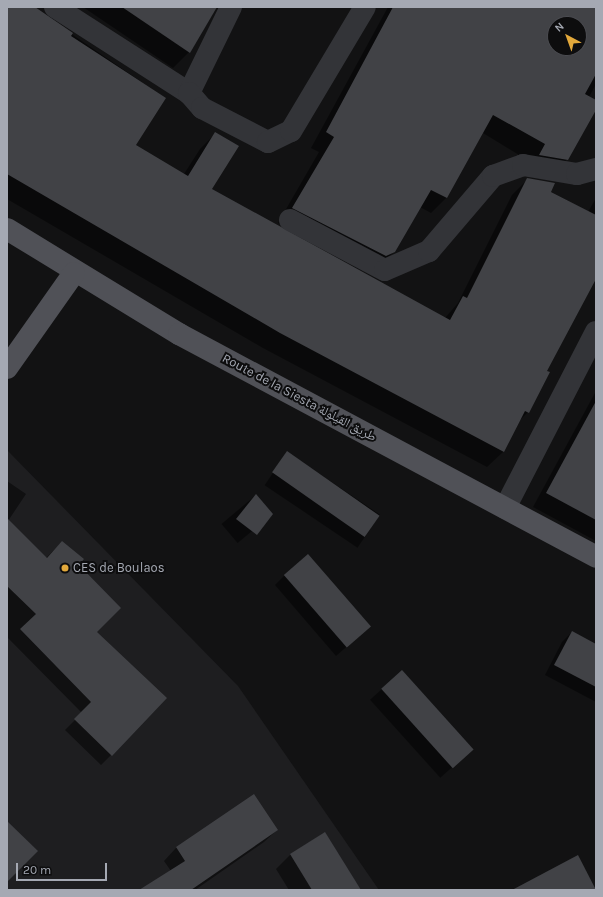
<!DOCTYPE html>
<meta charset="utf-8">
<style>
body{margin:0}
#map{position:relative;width:603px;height:897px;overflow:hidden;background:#121213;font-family:Karla,"Noto Naskh Arabic",sans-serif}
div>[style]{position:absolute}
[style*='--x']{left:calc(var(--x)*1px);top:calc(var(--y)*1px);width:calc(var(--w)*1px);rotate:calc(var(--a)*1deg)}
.built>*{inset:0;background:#1e1e20}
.shadow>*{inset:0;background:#0007;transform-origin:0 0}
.building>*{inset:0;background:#414246;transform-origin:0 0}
.minor>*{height:22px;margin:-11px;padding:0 11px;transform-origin:11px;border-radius:11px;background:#333438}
.major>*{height:22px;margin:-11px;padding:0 11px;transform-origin:11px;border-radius:11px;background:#505157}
.dots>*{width:11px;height:11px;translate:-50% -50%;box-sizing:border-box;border:2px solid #0d0d0e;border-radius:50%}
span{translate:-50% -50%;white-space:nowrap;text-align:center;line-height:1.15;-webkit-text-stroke:4px #0d0d0e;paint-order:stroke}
.street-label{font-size:13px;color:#a5a9b3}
.poi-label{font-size:13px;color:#a5a9b3}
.left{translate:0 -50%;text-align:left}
.frame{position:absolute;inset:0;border:8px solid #a5a9b3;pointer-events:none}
.north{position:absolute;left:547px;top:16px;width:40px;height:40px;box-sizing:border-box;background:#0d0d0e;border:1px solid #4a4b50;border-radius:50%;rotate:319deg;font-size:11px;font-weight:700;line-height:16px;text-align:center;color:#a5a9b3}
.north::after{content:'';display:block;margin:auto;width:14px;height:18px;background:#e2a83b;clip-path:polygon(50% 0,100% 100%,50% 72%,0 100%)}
.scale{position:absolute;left:16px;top:863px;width:91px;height:18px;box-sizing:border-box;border:2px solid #a5a9b3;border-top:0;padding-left:5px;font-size:12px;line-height:14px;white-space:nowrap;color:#a5a9b3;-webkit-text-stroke:3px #0d0d0e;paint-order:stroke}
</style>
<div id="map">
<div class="built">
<div style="clip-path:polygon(7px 450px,238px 686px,379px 890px,7px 890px)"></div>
</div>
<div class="shadow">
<div style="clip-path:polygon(7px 7px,32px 7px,165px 98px,134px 145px,184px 174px,200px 149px,216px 133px,210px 190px,445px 318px,458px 303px,512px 195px,528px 179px,588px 212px,596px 198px,596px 276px,545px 371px,528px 412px,518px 422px,503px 452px,487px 467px,263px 348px,7px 199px)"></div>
<div style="clip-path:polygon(83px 7px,210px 7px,189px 52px,173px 68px)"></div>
<div style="clip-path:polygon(evenodd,388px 7px,596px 7px,596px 84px,589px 97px,596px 101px,596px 108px,567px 159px,552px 175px,483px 133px,446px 198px,431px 213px,420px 207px,394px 252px,370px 271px,278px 223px,319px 152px,311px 148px,388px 7px,555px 24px,579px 24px,579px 48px,555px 48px,555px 24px)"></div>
<div style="clip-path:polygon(596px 391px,596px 541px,533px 507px)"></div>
<div style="left:287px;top:452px;width:112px;height:40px;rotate:34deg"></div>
<div style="clip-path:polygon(7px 481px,26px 494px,8px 521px,46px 558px,62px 542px,77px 565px,96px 632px,111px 755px,101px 765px,65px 730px,82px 713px,7px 637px)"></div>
<div style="left:256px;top:495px;width:25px;height:45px;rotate:50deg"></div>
<div style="clip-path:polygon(285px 575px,359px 636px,336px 656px,275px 585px)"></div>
<div style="clip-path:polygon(572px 632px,596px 645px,596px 702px,545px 675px,562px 642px)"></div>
<div style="left:402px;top:671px;width:105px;height:43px;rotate:48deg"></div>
<div style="clip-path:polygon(253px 796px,277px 830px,264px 842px,195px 890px,141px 890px,171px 871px,164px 861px,176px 848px)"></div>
<div style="clip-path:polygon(324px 833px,360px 890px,289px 890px,276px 869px,290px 855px)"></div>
</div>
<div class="building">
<div style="clip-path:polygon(7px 7px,35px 7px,73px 33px,71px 36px,166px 98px,136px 145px,188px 176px,215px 132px,239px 146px,212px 189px,450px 320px,463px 296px,467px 298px,527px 178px,555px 183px,551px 192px,596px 215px,596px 279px,547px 371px,550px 372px,529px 413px,525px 411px,504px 452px,280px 333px,7px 174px)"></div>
<div style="clip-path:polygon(122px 7px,217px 7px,190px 53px)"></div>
<div style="clip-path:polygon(evenodd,393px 7px,596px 7px,596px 74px,585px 94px,596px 100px,596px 110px,568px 160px,539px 155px,545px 144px,493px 115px,447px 198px,431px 190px,395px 252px,386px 256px,292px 208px,334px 137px,326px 132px,393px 7px,555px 24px,579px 24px,579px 48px,555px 48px,555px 24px)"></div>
<div style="clip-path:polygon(596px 401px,596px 520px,546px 493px)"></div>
<div style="left:287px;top:451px;width:113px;height:26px;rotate:35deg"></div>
<div style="clip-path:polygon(256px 494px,273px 514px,257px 535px,236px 519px)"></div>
<div style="clip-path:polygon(7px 518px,47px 558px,62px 541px,84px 559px,79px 565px,121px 608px,97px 632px,167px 698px,112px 756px,74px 719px,91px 702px,20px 629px,36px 614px,7px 586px)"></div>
<div style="left:308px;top:554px;width:96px;height:32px;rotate:49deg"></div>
<div style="clip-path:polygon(572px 631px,596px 644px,596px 687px,554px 665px)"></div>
<div style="left:402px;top:670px;width:107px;height:28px;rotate:48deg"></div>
<div style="clip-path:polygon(254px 794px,278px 830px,191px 890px,139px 890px,185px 861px,176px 847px)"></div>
<div style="clip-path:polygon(7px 821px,38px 851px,7px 882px)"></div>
<div style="clip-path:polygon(325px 832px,361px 890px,312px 890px,290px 854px)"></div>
<div style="clip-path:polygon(578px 855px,596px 890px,512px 890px)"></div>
</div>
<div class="minor">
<div style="--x:55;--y:7;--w:159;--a:32.7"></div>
<div style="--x:231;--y:7;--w:96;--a:116"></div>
<div style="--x:189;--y:93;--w:20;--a:49"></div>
<div style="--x:202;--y:108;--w:74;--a:27.3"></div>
<div style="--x:268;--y:142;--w:25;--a:-26"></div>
<div style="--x:291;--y:131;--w:144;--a:-59.2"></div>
<div style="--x:290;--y:220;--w:107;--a:27.8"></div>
<div style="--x:385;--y:270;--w:48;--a:-23.4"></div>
<div style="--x:429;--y:251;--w:99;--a:-49.5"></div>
<div style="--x:493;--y:176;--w:32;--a:-20"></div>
<div style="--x:523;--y:165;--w:55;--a:9.5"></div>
<div style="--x:577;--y:174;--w:20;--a:-15"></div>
<div style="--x:505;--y:508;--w:198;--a:-62.7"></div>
</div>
<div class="major">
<div style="--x:7;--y:229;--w:202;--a:31.4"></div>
<div style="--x:179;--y:334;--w:473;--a:28.1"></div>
<div style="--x:7;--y:368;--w:116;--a:-54.8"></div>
</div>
<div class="dots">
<div style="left:65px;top:568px;background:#e2a83b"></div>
</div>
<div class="street-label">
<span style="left:299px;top:398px;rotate:28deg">Route de la Siesta طريق القيلولة</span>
</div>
<div class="poi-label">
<span class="left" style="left:73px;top:568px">CES de Boulaos</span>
</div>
<div class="frame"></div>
<div class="north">N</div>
<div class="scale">20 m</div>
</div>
